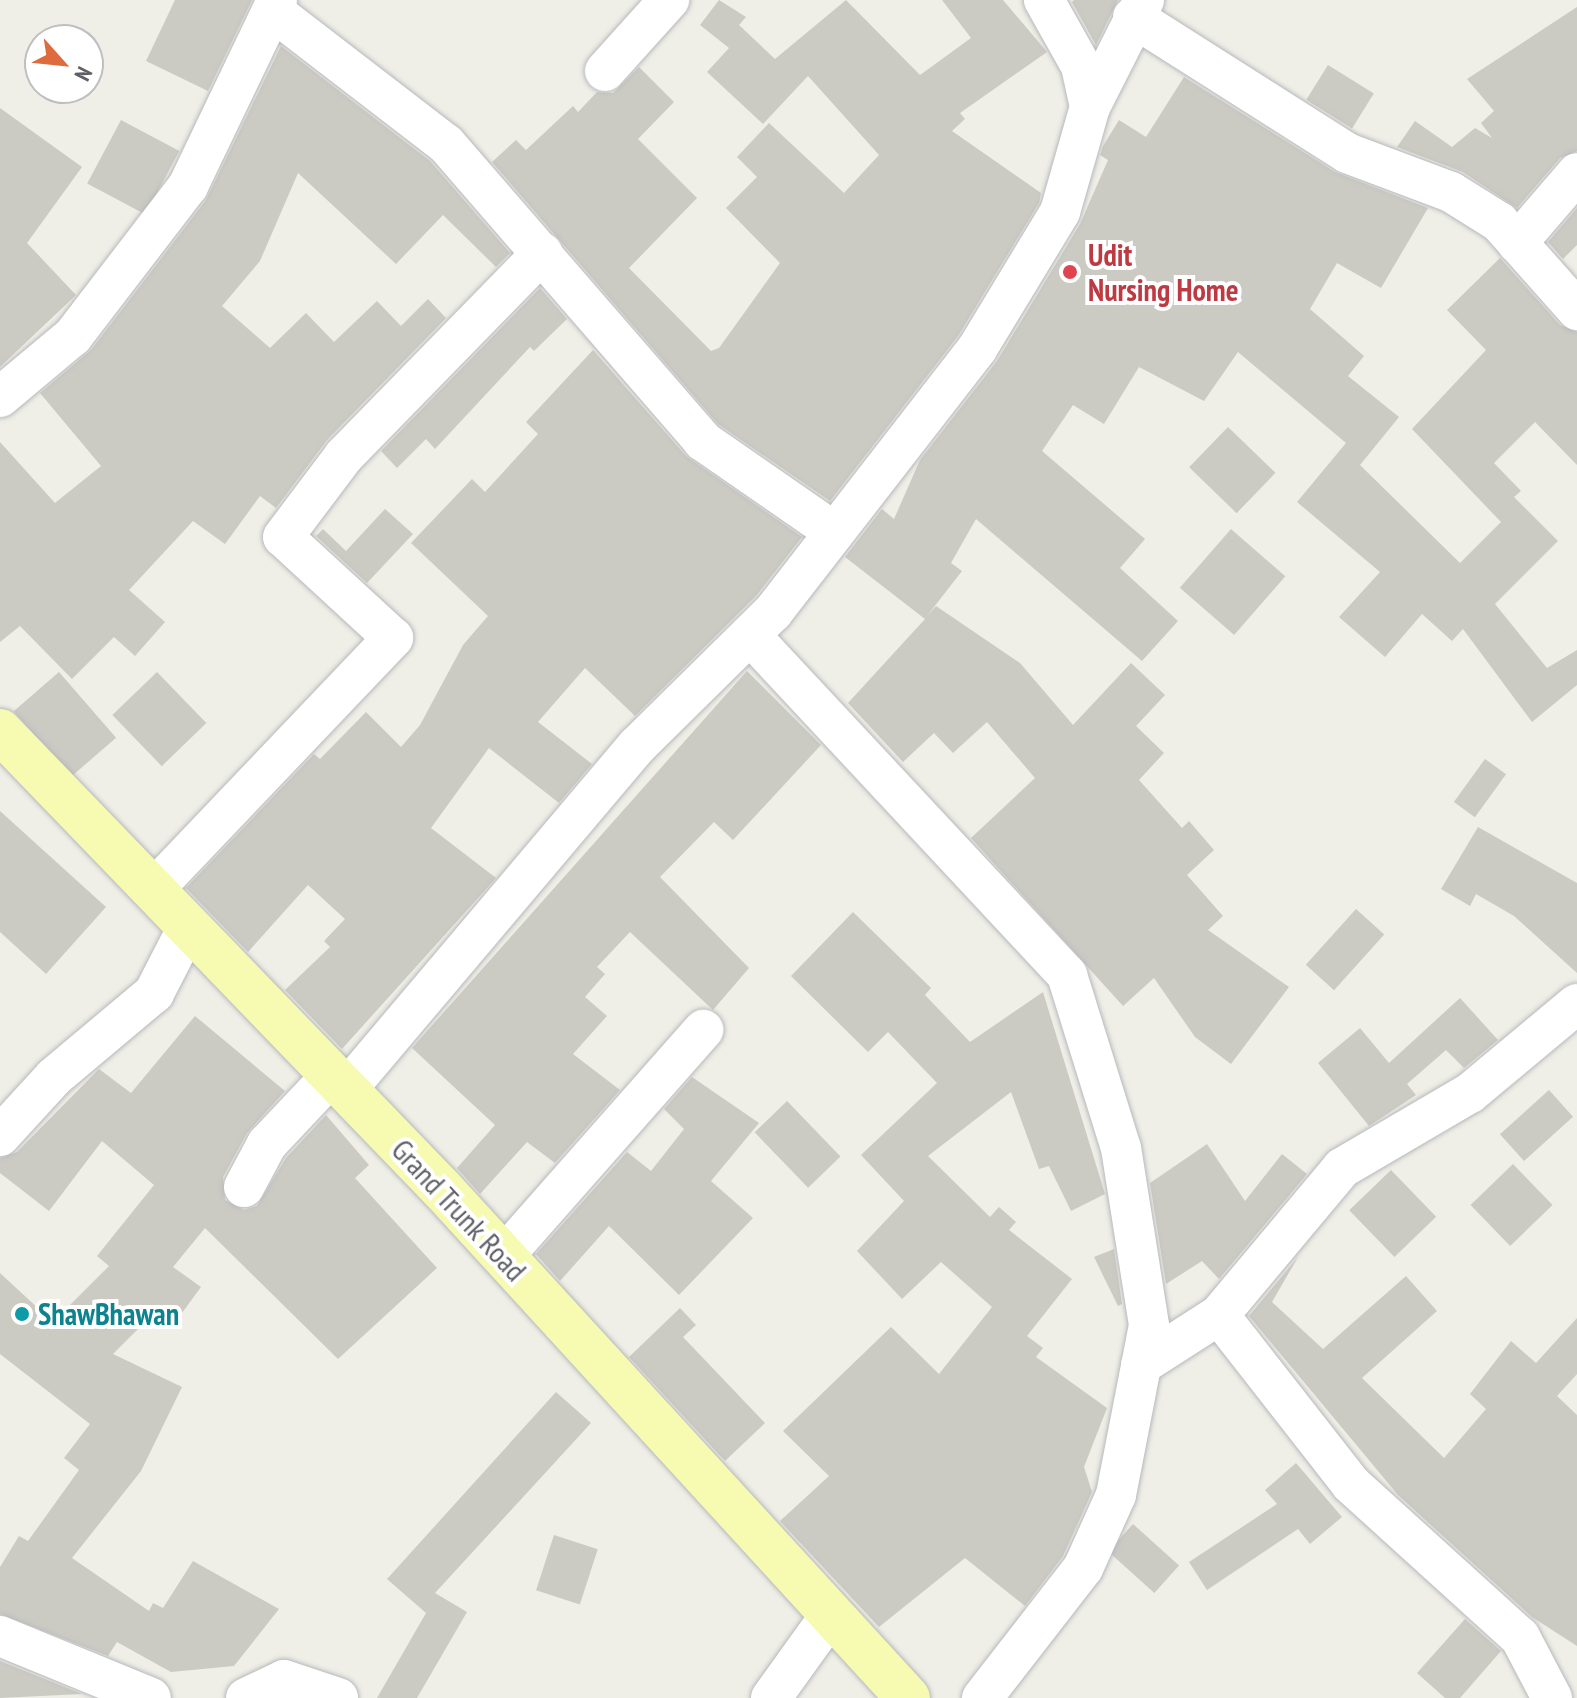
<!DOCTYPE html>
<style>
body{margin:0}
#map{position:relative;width:1577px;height:1698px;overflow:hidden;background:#efefe7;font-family:"PT Sans Narrow",sans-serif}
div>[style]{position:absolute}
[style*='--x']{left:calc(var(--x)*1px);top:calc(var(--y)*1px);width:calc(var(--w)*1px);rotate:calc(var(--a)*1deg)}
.building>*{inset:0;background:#cbcac3;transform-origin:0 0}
.roads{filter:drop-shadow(0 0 2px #b7b8bc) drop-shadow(0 0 2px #b7b8bc)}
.minor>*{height:40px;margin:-20px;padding:0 20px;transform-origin:20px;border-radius:20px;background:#fff}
.major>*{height:44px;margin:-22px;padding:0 22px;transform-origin:22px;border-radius:22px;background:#f7fab1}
.dots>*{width:22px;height:22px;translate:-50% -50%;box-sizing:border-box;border:4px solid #fff;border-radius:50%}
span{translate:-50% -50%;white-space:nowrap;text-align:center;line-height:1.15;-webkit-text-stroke:8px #fff;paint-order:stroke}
.health-label{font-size:30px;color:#be3a42;font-weight:700}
.left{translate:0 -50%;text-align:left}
.street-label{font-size:30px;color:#5e6066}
.culture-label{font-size:30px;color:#0d838f;font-weight:700}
.north{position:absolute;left:24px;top:24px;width:80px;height:80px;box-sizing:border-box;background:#fff;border:2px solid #bfbfc2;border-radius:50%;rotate:117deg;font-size:22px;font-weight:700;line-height:32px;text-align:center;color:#5e6066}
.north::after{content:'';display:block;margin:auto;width:28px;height:36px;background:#de6b3e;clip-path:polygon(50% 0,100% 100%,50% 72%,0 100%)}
</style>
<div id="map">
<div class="building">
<div style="clip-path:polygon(175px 0,252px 0,208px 91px,146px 61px)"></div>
<div style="clip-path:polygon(719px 0,746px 17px,739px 25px,775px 59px,846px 0,920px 75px,971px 38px,942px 0,1003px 0,1047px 52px,960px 113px,965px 119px,952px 131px,1041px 193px,1039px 203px,958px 336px,830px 501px,718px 424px,492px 162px,516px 140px,526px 150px,573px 106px,578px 112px,597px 92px,613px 93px,639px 67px,674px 102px,638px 139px,697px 198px,629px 268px,711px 351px,719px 348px,780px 263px,726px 208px,757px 177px,737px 157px,769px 123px,844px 193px,879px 155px,808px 76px,763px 124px,707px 72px,729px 48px,700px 25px)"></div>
<div style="clip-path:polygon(1074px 0,1118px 0,1096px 45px,1072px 2px)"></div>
<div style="clip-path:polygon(1577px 7px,1577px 151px,1560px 158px,1517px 208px,1463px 172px,1397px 147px,1415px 121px,1452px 147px,1475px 128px,1492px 138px,1481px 123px,1494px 111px,1467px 79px)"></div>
<div style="clip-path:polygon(281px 46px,430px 161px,510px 253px,496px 267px,443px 215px,396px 264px,298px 173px,260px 261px,222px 306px,270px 348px,306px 313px,334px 342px,377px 301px,401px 326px,428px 299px,446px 318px,327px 440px,276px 508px,260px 496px,225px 544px,193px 521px,129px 590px,165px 622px,135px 656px,114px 637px,72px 679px,20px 626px,0 642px,0 442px,55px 503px,101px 466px,40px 393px,91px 350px,206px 200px)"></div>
<div style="left:1328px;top:65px;width:54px;height:41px;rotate:32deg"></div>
<div style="clip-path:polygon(1184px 77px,1335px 172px,1428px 208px,1381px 288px,1337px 263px,1310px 309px,1364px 356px,1348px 376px,1399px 417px,1360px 465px,1460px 563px,1501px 522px,1412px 429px,1486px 350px,1447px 310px,1500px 258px,1560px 325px,1577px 332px,1577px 465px,1535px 422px,1494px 463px,1521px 491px,1514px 497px,1558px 541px,1495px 604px,1547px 668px,1577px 650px,1577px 685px,1532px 722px,1463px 629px,1452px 641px,1422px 614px,1385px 657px,1339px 617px,1380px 572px,1297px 502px,1346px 443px,1238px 352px,1204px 401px,1139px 367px,1104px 424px,1073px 405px,1042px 451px,1145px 539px,1120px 568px,1178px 621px,1142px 661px,976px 519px,951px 563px,962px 571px,927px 616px,936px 606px,1020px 663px,1073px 725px,1131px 663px,1165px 695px,1136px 726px,1164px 753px,1139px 780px,1182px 828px,1189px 821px,1214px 850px,1187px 875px,1223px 916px,1208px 930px,1289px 987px,1231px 1064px,1195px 1037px,1154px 978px,1123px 1006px,971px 838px,1035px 778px,987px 722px,953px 753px,934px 733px,903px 762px,848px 703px,925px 619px,845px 557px,882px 509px,894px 519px,920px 460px,997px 361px,1080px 224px,1108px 160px,1100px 155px,1103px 146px,1119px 120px,1146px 137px)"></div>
<div style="clip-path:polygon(0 108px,82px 167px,27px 243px,76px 295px,0 367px)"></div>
<div style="left:121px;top:120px;width:66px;height:72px;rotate:28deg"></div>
<div style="clip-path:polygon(1577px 208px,1577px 245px,1563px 259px,1548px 242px)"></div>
<div style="clip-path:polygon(540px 288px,567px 319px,534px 351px,530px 347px,435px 449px,426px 439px,397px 468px,381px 451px)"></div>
<div style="clip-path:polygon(593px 350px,686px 456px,802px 537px,756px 596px,635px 716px,585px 668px,538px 722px,592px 764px,559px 803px,489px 748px,431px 828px,496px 878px,342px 1049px,285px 990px,330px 947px,324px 941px,345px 919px,308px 885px,248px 952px,186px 888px,314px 754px,320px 759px,366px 712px,401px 747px,420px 725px,463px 645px,488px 616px,411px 543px,472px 479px,485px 492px,538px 434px,526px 422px)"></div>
<div style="left:1228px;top:427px;width:66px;height:56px;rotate:44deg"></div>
<div style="clip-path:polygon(385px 509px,413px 534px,367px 583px,316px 536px,323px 529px,346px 551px)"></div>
<div style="left:1231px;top:529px;width:72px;height:78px;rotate:41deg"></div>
<div style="clip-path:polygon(747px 671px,821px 745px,733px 840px,714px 822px,660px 877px,749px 968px,713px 1010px,630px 932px,597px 967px,605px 974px,585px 997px,607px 1016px,573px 1054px,620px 1090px,555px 1163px,527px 1142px,480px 1194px,457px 1168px,495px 1125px,412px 1048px)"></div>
<div style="left:59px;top:672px;width:87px;height:60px;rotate:49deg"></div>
<div style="left:157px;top:672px;width:71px;height:62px;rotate:46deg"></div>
<div style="left:1485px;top:759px;width:26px;height:53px;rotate:36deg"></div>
<div style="clip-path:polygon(0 811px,106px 907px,46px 974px,0 932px)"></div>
<div style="clip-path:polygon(1478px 827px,1577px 883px,1577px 973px,1514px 916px,1476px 894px,1470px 906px,1441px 889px)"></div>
<div style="left:1356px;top:909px;width:38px;height:75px;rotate:42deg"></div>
<div style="clip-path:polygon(853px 912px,931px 988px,925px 995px,970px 1042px,1043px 992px,1105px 1194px,1071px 1211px,1049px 1166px,1039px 1169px,1011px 1092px,928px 1156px,990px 1217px,999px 1207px,1016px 1222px,1009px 1230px,1072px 1279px,1027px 1336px,1043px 1348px,1036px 1357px,1107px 1408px,1084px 1467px,1092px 1492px,1063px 1556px,1025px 1606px,965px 1558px,879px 1627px,780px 1521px,829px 1476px,783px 1431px,891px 1327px,939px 1374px,992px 1307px,941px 1262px,902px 1299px,857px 1251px,904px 1201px,861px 1155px,937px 1083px,888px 1032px,868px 1052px,791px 976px)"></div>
<div style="clip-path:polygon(1460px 998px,1498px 1040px,1464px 1068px,1446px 1050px,1407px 1084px,1416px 1095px,1369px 1126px,1318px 1063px,1360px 1028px,1389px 1063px)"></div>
<div style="clip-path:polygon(195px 1016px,285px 1091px,247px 1133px,223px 1177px,225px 1200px,244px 1210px,257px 1206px,286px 1158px,326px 1115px,369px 1165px,355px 1178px,437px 1268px,338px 1359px,205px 1228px,173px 1267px,201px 1287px,173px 1325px,155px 1312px,113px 1354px,182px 1387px,141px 1471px,72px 1558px,149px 1611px,153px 1603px,163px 1608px,193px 1561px,279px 1609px,234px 1666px,171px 1672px,117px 1642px,108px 1656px,0 1614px,0 1567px,19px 1536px,28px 1541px,79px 1470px,64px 1458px,90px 1424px,0 1354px,0 1273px,53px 1322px,109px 1266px,97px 1256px,154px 1185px,102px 1141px,49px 1211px,0 1173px,0 1158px,17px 1152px,99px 1069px,131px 1093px)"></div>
<div style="clip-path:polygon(692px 1077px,759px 1123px,711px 1181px,753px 1218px,679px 1295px,609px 1226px,560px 1281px,536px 1254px,627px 1152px,651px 1171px,684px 1129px,664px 1109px)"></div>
<div style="left:1549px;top:1090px;width:36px;height:66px;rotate:48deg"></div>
<div style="left:787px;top:1101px;width:77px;height:45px;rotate:46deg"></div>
<div style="clip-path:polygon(1207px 1144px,1245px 1201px,1282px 1154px,1307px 1174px,1219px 1279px,1202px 1261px,1166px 1284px,1150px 1183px)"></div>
<div style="left:1513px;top:1164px;width:57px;height:59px;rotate:46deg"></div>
<div style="left:1391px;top:1170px;width:65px;height:58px;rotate:46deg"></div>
<div style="clip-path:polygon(1114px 1249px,1122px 1304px,1118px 1306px,1094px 1257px)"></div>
<div style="clip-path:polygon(1298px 1257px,1272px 1302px,1323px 1349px,1406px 1276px,1437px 1311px,1362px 1378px,1444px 1458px,1486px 1409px,1470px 1394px,1511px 1341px,1536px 1363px,1577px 1318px,1577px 1374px,1557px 1396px,1577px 1415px,1577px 1646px,1532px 1617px,1398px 1495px,1249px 1316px)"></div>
<div style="clip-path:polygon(680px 1308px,696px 1325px,683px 1337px,765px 1423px,725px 1461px,629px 1357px)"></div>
<div style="clip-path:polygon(556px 1392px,591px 1423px,435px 1593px,467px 1612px,417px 1698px,377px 1698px,426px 1613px,387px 1579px)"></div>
<div style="clip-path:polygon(1296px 1463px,1342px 1517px,1310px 1544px,1298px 1529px,1207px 1590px,1189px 1562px,1277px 1504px,1265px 1490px)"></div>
<div style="left:1133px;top:1524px;width:62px;height:37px;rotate:42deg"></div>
<div style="left:554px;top:1535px;width:46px;height:58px;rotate:18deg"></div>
<div style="clip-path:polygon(1465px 1619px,1501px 1651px,1460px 1698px,1445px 1698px,1417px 1673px)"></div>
<div style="clip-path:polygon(0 1661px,82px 1694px,0 1698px)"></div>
</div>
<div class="roads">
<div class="minor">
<div style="--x:273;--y:11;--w:218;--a:37.6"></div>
<div style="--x:446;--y:144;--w:393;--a:49.1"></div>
<div style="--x:703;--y:441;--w:158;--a:34.7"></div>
<div style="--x:1133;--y:17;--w:254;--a:32.4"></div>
<div style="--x:1347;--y:153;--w:111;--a:20.6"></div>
<div style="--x:1451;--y:192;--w:57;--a:32"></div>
<div style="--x:1499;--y:222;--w:118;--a:48.4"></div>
<div style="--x:605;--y:71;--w:96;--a:-48"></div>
<div style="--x:1090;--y:107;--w:120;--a:-63.2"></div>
<div style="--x:1517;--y:243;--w:92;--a:-49.4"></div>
<div style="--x:0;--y:397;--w:95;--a:-39.9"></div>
<div style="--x:73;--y:336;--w:189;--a:-52.5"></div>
<div style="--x:188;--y:186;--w:206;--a:-64.4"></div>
<div style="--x:750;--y:635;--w:465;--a:47"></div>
<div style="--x:1067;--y:975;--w:181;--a:72.7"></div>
<div style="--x:1121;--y:1148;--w:179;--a:81"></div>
<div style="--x:1149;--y:1325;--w:173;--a:101"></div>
<div style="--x:1116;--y:1495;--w:80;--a:114.3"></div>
<div style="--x:1083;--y:1568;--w:165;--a:127.8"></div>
<div style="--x:154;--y:889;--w:347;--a:-46.4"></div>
<div style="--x:393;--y:638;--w:149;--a:-137.4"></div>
<div style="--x:283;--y:537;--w:101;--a:-53"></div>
<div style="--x:344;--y:456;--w:284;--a:-45.7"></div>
<div style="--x:347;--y:1089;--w:449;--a:-49.8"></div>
<div style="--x:637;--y:746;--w:191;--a:-44.6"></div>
<div style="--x:773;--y:612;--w:333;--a:-52.2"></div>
<div style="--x:977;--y:349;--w:160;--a:-58.8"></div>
<div style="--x:1060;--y:212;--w:109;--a:-74.1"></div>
<div style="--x:1090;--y:107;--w:42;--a:-102.4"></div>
<div style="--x:1081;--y:66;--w:76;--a:-119.3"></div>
<div style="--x:0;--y:1136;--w:80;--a:-47.5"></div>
<div style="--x:54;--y:1077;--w:131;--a:-40"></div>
<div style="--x:154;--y:993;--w:76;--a:-62.8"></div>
<div style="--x:244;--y:1187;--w:49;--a:-61.9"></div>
<div style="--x:267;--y:1144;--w:96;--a:-46.7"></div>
<div style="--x:503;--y:1257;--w:303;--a:-48.6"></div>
<div style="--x:1219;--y:1315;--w:214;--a:52"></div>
<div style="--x:1351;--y:1484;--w:228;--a:42.2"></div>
<div style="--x:1520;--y:1637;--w:69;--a:62.3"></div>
<div style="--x:1141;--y:1365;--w:93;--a:-32.7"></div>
<div style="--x:1219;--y:1315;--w:192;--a:-50.1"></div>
<div style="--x:1342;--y:1168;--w:148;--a:-30.4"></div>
<div style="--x:1470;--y:1093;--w:139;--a:-39.8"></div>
<div style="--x:0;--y:1636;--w:163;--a:22.3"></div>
<div style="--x:246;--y:1698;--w:42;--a:-25.3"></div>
<div style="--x:284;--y:1680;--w:57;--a:18.4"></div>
<div style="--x:771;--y:1698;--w:101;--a:-54.3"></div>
</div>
<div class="major">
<div style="--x:0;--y:731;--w:636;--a:46.02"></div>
<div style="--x:442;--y:1189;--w:690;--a:47.53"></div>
</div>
</div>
<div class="dots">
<div style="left:1070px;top:272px;background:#e0444e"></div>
<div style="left:22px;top:1314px;background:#0f9aa8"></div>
</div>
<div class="health-label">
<span class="left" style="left:1088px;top:272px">Udit<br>Nursing Home</span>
</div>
<div class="street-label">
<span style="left:459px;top:1210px;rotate:47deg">Grand Trunk Road</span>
</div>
<div class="culture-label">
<span class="left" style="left:38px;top:1314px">ShawBhawan</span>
</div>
<div class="north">N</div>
</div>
